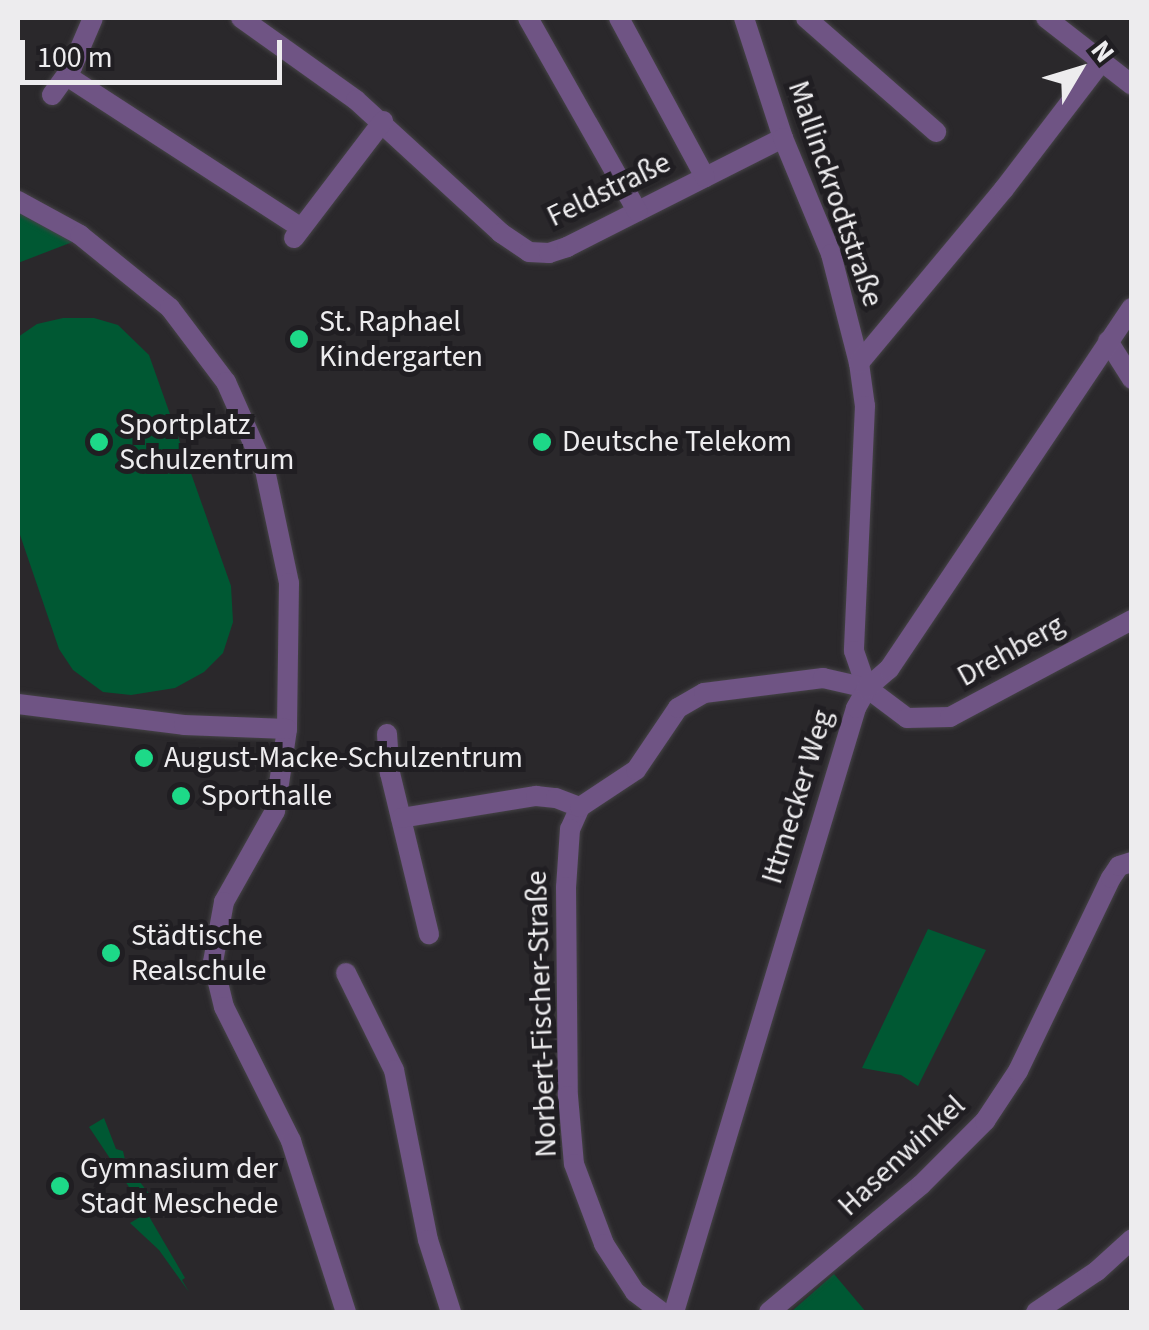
<!DOCTYPE html>
<meta charset="utf-8">
<style>
body{margin:0}
#map{position:relative;width:1149px;height:1330px;overflow:hidden;background:#2a282b;font-family:"Source Sans 3",sans-serif}
div>[style]{position:absolute}
[style*='--x']{left:calc(var(--x)*1px);top:calc(var(--y)*1px);width:calc(var(--w)*1px);rotate:calc(var(--a)*1deg)}
.green>*{inset:0;background:#005833}
.roads{filter:drop-shadow(0 0 2px #454346) drop-shadow(0 0 2px #454346)}
.minor>*{height:20px;margin:-10px;padding:0 10px;transform-origin:10px;border-radius:10px;background:#6f5484}
.dots>*{width:28px;height:28px;translate:-50% -50%;box-sizing:border-box;border:5px solid #201e22;border-radius:50%}
span{translate:-50% -50%;white-space:nowrap;text-align:center;line-height:1.15;-webkit-text-stroke:10px #201e22;paint-order:stroke}
.street-label{font-size:30px;color:#edecee}
.poi-label{font-size:30px;color:#edecee}
.left{translate:0 -50%;text-align:left}
.frame{position:absolute;inset:0;border:20px solid #edecee;pointer-events:none}
.north{position:absolute;left:1029px;top:20px;width:100px;height:100px;-webkit-text-stroke:8px #201e22;paint-order:stroke;rotate:52deg;font-size:28px;font-weight:700;line-height:40px;text-align:center;color:#edecee}
.north::after{content:'';display:block;margin:auto;width:35px;height:45px;background:#edecee;clip-path:polygon(50% 0,100% 100%,50% 72%,0 100%)}
.scale{position:absolute;left:20px;top:40px;width:262px;height:45px;box-sizing:border-box;border:5px solid #edecee;border-top:0;padding-left:12px;font-size:30px;line-height:35px;white-space:nowrap;color:#edecee;-webkit-text-stroke:8px #201e22;paint-order:stroke}
</style>
<div id="map">
<div class="green">
<div style="clip-path:polygon(18px 212px,75px 241px,18px 263px)"></div>
<div style="clip-path:polygon(63px 318px,94px 318px,118px 325px,149px 355px,231px 586px,233px 622px,223px 653px,204px 672px,175px 688px,131px 695px,103px 692px,73px 670px,59px 649px,18px 529px,18px 337px,37px 324px)"></div>
<div style="clip-path:polygon(928px 929px,986px 950px,918px 1086px,901px 1075px,862px 1068px)"></div>
<div style="clip-path:polygon(104px 1118px,116px 1149px,123px 1151px,126px 1164px,150px 1195px,139px 1202px,89px 1127px)"></div>
<div style="clip-path:polygon(147px 1213px,185px 1278px,182px 1280px,189px 1292px,159px 1250px,130px 1223px)"></div>
<div style="clip-path:polygon(834px 1274px,866px 1312px,794px 1312px,792px 1311px)"></div>
</div>
<div class="roads">
<div class="minor">
<div style="--x:241;--y:18;--w:141;--a:35.5"></div>
<div style="--x:356;--y:100;--w:197;--a:42.5"></div>
<div style="--x:501;--y:233;--w:34;--a:34"></div>
<div style="--x:529;--y:252;--w:20;--a:3"></div>
<div style="--x:549;--y:253;--w:19;--a:-18"></div>
<div style="--x:567;--y:247;--w:242;--a:-26.8"></div>
<div style="--x:528;--y:18;--w:222;--a:60.5"></div>
<div style="--x:619;--y:18;--w:181;--a:61.6"></div>
<div style="--x:744;--y:18;--w:126;--a:72"></div>
<div style="--x:783;--y:138;--w:126;--a:67.5"></div>
<div style="--x:831;--y:254;--w:113;--a:75.6"></div>
<div style="--x:859;--y:363;--w:43;--a:82.1"></div>
<div style="--x:865;--y:406;--w:245;--a:92.6"></div>
<div style="--x:854;--y:651;--w:39;--a:71"></div>
<div style="--x:867;--y:688;--w:50;--a:36.9"></div>
<div style="--x:907;--y:718;--w:43;--a:-1.3"></div>
<div style="--x:950;--y:717;--w:206;--a:-28.1"></div>
<div style="--x:806;--y:18;--w:173;--a:41.2"></div>
<div style="--x:1046;--y:18;--w:109;--a:37.9"></div>
<div style="--x:67;--y:76;--w:279;--a:33"></div>
<div style="--x:52;--y:95;--w:34;--a:-54"></div>
<div style="--x:72;--y:67;--w:53;--a:-66.8"></div>
<div style="--x:18;--y:201;--w:71;--a:28.7"></div>
<div style="--x:80;--y:235;--w:116;--a:39"></div>
<div style="--x:170;--y:308;--w:93;--a:52.9"></div>
<div style="--x:226;--y:382;--w:96;--a:66.1"></div>
<div style="--x:265;--y:470;--w:116;--a:78"></div>
<div style="--x:289;--y:583;--w:146;--a:90.8"></div>
<div style="--x:287;--y:729;--w:83;--a:98.3"></div>
<div style="--x:275;--y:811;--w:104;--a:119.3"></div>
<div style="--x:224;--y:902;--w:61;--a:100.4"></div>
<div style="--x:213;--y:962;--w:46;--a:76.3"></div>
<div style="--x:224;--y:1007;--w:150;--a:63.4"></div>
<div style="--x:291;--y:1141;--w:180;--a:72.2"></div>
<div style="--x:294;--y:238;--w:147;--a:-52.7"></div>
<div style="--x:1108;--y:341;--w:45;--a:57.7"></div>
<div style="--x:859;--y:363;--w:226;--a:-50.2"></div>
<div style="--x:1004;--y:189;--w:161;--a:-52.6"></div>
<div style="--x:18;--y:704;--w:167;--a:7.2"></div>
<div style="--x:184;--y:725;--w:103;--a:2.2"></div>
<div style="--x:387;--y:734;--w:39;--a:86"></div>
<div style="--x:390;--y:773;--w:166;--a:76.4"></div>
<div style="--x:580;--y:807;--w:24;--a:114"></div>
<div style="--x:570;--y:829;--w:58;--a:93.9"></div>
<div style="--x:566;--y:887;--w:209;--a:89.5"></div>
<div style="--x:568;--y:1096;--w:68;--a:85"></div>
<div style="--x:574;--y:1164;--w:85;--a:69.4"></div>
<div style="--x:604;--y:1244;--w:57;--a:57.1"></div>
<div style="--x:635;--y:1292;--w:34;--a:37"></div>
<div style="--x:401;--y:818;--w:137;--a:-9.3"></div>
<div style="--x:536;--y:796;--w:20;--a:6"></div>
<div style="--x:556;--y:798;--w:26;--a:21"></div>
<div style="--x:580;--y:807;--w:67;--a:-33.5"></div>
<div style="--x:636;--y:770;--w:75;--a:-55.9"></div>
<div style="--x:678;--y:708;--w:30;--a:-30"></div>
<div style="--x:704;--y:693;--w:120;--a:-7.2"></div>
<div style="--x:823;--y:678;--w:45;--a:12.8"></div>
<div style="--x:346;--y:973;--w:108;--a:63.7"></div>
<div style="--x:394;--y:1070;--w:173;--a:78.7"></div>
<div style="--x:428;--y:1240;--w:76;--a:72.3"></div>
<div style="--x:674;--y:1312;--w:631;--a:-73.23"></div>
<div style="--x:856;--y:708;--w:23;--a:-61"></div>
<div style="--x:867;--y:688;--w:29;--a:-41"></div>
<div style="--x:889;--y:669;--w:435;--a:-56.1"></div>
<div style="--x:769;--y:1312;--w:198;--a:-39.9"></div>
<div style="--x:921;--y:1185;--w:91;--a:-45"></div>
<div style="--x:985;--y:1121;--w:60;--a:-56.6"></div>
<div style="--x:1018;--y:1071;--w:214;--a:-64.3"></div>
<div style="--x:1111;--y:878;--w:14;--a:-56"></div>
<div style="--x:1119;--y:866;--w:14;--a:-17"></div>
<div style="--x:1036;--y:1312;--w:73;--a:-33.9"></div>
<div style="--x:1097;--y:1271;--w:47;--a:-42.4"></div>
</div>
</div>
<div class="dots">
<div style="left:299px;top:339px;background:#1dd988"></div>
<div style="left:99px;top:442px;background:#1dd988"></div>
<div style="left:542px;top:442px;background:#1dd988"></div>
<div style="left:144px;top:758px;background:#1dd988"></div>
<div style="left:181px;top:796px;background:#1dd988"></div>
<div style="left:111px;top:953px;background:#1dd988"></div>
<div style="left:60px;top:1186px;background:#1dd988"></div>
</div>
<div class="street-label">
<span style="left:609px;top:190px;rotate:-26deg">Feldstraße</span>
<span style="left:835px;top:194px;rotate:71deg">Mallinckrodtstraße</span>
<span style="left:1011px;top:651px;rotate:-29deg">Drehberg</span>
<span style="left:798px;top:797px;rotate:-73deg">Ittmecker Weg</span>
<span style="left:542px;top:1014px;rotate:-92deg">Norbert-Fischer-Straße</span>
<span style="left:902px;top:1156px;rotate:-43deg">Hasenwinkel</span>
</div>
<div class="poi-label">
<span class="left" style="left:319px;top:339px">St. Raphael<br>Kindergarten</span>
<span class="left" style="left:119px;top:442px">Sportplatz<br>Schulzentrum</span>
<span class="left" style="left:562px;top:442px">Deutsche Telekom</span>
<span class="left" style="left:164px;top:758px">August-Macke-Schulzentrum</span>
<span class="left" style="left:201px;top:796px">Sporthalle</span>
<span class="left" style="left:131px;top:953px">Städtische<br>Realschule</span>
<span class="left" style="left:80px;top:1186px">Gymnasium der<br>Stadt Meschede</span>
</div>
<div class="frame"></div>
<div class="north">N</div>
<div class="scale">100 m</div>
</div>
